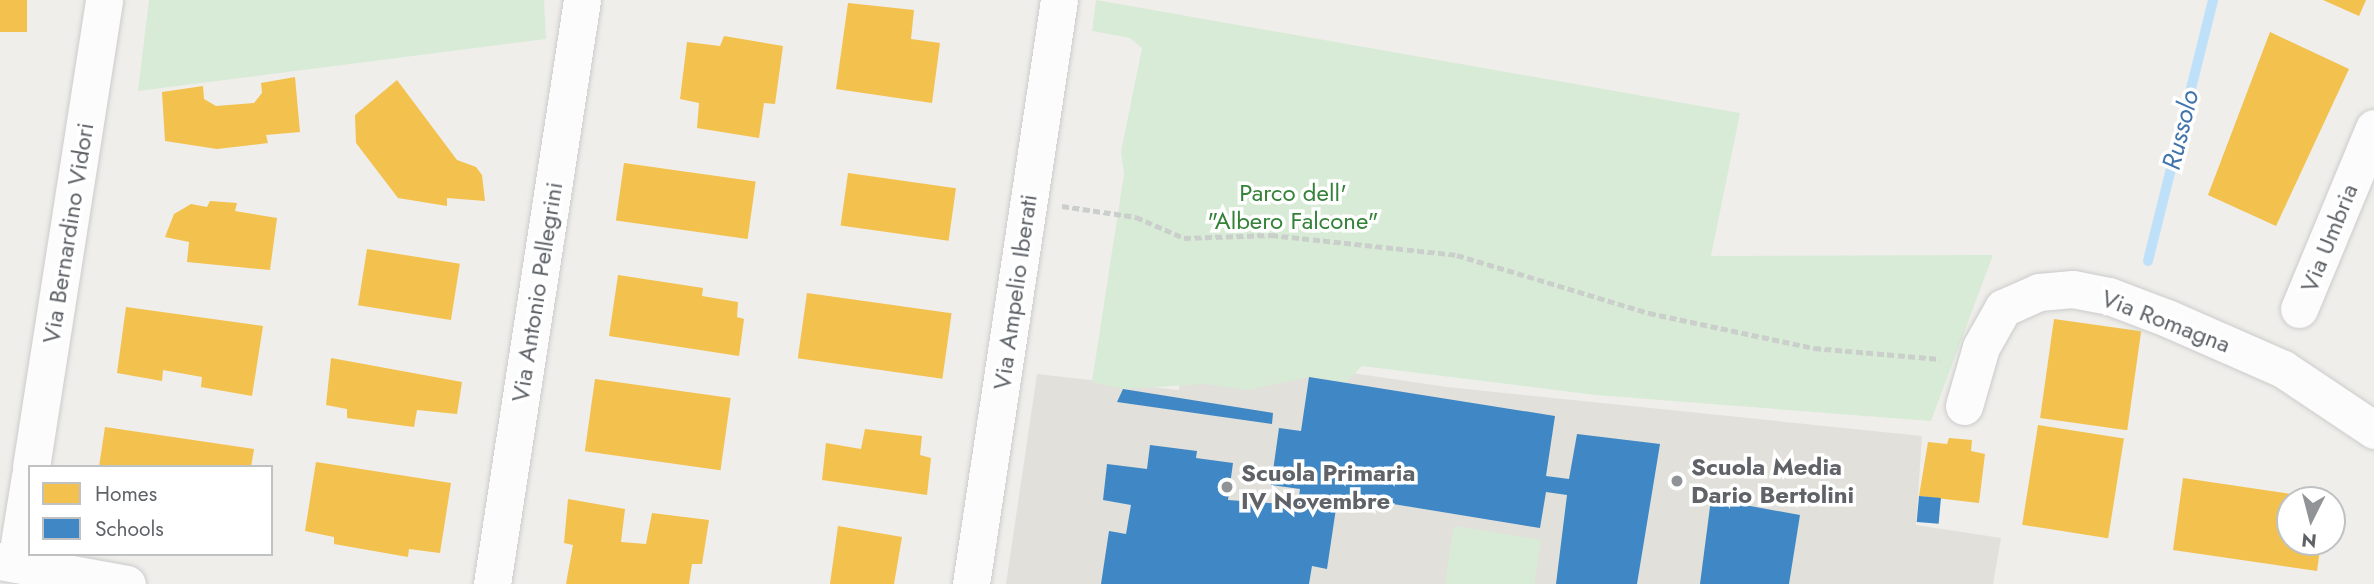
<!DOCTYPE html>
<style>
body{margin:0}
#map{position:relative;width:2374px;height:584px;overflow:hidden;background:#efeeea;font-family:Jost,sans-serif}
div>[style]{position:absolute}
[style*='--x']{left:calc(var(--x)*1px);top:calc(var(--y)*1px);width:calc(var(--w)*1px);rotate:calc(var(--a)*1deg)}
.education>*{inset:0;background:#e2e0da}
.green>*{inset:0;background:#d8ebd6}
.homes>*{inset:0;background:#f2c14e;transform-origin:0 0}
.schools>*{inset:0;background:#3f88c5;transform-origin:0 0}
.stream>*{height:10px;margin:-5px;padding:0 5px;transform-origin:5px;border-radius:5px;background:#bfe0f9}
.path>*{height:4.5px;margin-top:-2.25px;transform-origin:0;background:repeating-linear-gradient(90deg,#cacfcc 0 7px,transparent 0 10.5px)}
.roads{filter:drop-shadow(0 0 2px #cbcccc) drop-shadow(0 0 2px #cbcccc)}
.street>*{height:37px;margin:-18.5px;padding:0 18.5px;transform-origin:18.5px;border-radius:18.5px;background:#fdfcfc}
.dots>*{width:19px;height:19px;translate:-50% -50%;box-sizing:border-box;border:4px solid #fff;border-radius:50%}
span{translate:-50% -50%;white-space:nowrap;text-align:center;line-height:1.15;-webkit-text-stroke:7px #fff;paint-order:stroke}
.park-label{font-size:24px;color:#348238}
.street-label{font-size:24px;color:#5f6368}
.poi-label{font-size:24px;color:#5f6368;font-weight:700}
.left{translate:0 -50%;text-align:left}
.water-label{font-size:26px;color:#4174aa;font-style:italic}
.legend{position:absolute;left:28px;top:465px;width:245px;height:91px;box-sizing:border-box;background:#fff;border:2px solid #bfc1c3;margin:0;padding:9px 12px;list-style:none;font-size:21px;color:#5f6368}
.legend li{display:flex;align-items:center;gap:14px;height:35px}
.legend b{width:35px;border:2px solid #bfc1c3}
.north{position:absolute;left:2276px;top:486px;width:70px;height:70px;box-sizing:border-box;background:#fff;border:2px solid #bfc1c3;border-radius:50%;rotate:186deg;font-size:19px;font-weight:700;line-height:28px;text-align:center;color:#5f6368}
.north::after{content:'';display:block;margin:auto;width:24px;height:32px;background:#919496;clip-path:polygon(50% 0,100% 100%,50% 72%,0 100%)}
</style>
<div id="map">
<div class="education">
<div style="clip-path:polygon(1182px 348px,1447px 387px,1922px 436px,1916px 525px,2001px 538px,1993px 584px,1006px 584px,1037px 374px,1179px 390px)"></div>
</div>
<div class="green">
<div style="clip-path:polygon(149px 0,544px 0,546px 39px,138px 91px)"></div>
<div style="clip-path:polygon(1096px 0,1740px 113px,1711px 256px,1993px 255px,1931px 421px,1596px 395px,1362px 366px,1346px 382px,1309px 377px,1247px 390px,1206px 384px,1123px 389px,1092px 382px,1124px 174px,1121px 152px,1142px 48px,1130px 38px,1092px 31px)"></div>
<div style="clip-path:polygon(1454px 526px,1541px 540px,1534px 584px,1445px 584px)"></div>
</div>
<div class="homes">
<div style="left:0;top:0;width:27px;height:32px"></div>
<div style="clip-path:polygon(2323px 0,2366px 0,2359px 16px)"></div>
<div style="clip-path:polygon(848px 3px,914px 10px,911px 39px,940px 43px,932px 103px,836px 89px)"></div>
<div style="clip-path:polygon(2270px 32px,2349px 69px,2276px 226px,2208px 195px)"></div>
<div style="clip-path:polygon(724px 36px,783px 46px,775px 104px,764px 103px,759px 138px,697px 128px,699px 103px,680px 99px,687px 42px,720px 46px)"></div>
<div style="clip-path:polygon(295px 77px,300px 132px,266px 135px,268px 143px,217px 149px,165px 141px,162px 92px,203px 86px,204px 99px,216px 106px,254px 103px,262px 93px,261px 83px)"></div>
<div style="clip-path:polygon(397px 80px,457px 160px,476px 167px,482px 175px,485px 201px,447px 198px,447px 206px,398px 198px,356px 143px,355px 115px)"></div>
<div style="left:624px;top:163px;width:133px;height:58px;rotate:8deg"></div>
<div style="left:848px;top:173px;width:109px;height:53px;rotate:8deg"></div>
<div style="clip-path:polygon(210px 201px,237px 203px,235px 211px,277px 218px,270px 270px,187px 262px,189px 242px,165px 237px,174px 214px,191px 204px,207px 207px)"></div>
<div style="left:367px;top:249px;width:94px;height:57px;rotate:9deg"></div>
<div style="clip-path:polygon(618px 275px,703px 288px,702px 296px,738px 302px,737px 317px,744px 319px,739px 356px,609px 336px)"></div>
<div style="left:807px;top:293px;width:146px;height:66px;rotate:8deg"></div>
<div style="clip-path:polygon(126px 307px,263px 326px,252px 396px,201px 387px,202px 377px,163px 370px,162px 381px,117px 373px)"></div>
<div style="left:2054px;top:319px;width:88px;height:100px;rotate:8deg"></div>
<div style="clip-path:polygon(331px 358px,462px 382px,457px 414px,417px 410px,414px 427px,347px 418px,347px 409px,326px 405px)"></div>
<div style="left:595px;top:379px;width:137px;height:73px;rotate:8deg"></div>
<div style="left:2038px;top:425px;width:87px;height:101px;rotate:9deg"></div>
<div style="clip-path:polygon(105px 427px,254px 449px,251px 467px,99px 467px)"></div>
<div style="clip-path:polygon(865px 429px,922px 436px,920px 455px,931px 458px,927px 495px,822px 480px,826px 443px,861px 449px)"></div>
<div style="clip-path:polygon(1949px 438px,1972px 440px,1971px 451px,1985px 454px,1979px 503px,1919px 496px,1928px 442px,1947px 444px)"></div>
<div style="clip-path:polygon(316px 462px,451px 483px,440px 553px,409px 549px,408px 557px,334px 544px,334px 537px,305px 531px)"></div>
<div style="clip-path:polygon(2183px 478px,2318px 498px,2290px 500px,2290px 542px,2321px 542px,2317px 571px,2173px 550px)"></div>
<div style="clip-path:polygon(568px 499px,625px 509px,621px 542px,646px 544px,652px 513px,709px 520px,702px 564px,692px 564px,689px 584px,566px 584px,573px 545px,564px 543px)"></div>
<div style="clip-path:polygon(838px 526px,902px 537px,894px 584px,830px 584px)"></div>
</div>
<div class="schools">
<div style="clip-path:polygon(1309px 377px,1555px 416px,1546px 476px,1569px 479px,1577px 434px,1660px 444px,1637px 584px,1556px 584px,1567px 495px,1546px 492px,1540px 528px,1338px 495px,1327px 569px,1312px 566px,1309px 584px,1101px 584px,1109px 531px,1126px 534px,1131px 505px,1103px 500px,1107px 464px,1147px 469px,1150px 445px,1197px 451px,1196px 458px,1233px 463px,1228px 500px,1298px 505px,1300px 489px,1271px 485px,1279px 428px,1301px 431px)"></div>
<div style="clip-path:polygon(1123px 389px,1273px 413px,1272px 424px,1117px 402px)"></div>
<div style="left:1919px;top:496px;width:22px;height:26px;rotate:5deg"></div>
<div style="clip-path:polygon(1711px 499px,1800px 515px,1789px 584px,1700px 584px)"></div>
</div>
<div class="stream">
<div style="--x:2148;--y:261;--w:269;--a:-76"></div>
</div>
<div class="path">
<div style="--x:1062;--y:206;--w:75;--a:8.5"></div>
<div style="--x:1136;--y:217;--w:52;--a:23.6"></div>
<div style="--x:1184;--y:238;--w:87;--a:-2"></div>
<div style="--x:1271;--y:235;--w:187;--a:6.1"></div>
<div style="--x:1457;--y:255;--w:201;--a:16.8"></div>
<div style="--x:1649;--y:313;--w:169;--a:12"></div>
<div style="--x:1814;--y:348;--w:126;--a:5"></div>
</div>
<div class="roads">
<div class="street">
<div style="--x:2299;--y:309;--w:196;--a:-67.5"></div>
<div style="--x:1964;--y:406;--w:61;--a:-73.9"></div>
<div style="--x:1981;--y:347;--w:45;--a:-60.6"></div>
<div style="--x:2003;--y:308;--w:39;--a:-24"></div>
<div style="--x:2039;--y:292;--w:34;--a:-5"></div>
<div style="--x:2073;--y:289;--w:37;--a:11"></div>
<div style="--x:2109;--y:296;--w:62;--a:20.8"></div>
<div style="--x:2167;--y:318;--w:127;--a:23.7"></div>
<div style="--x:2283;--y:369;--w:110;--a:33.8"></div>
<div style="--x:31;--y:467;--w:473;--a:-81.1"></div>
<div style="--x:0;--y:561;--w:129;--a:10.3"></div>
<div style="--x:16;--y:563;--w:88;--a:-80.9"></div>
<div style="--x:492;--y:584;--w:591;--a:-81.24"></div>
<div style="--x:971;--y:584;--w:591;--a:-81.43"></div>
</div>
</div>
<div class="dots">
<div style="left:1677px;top:481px;background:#919496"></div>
<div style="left:1227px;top:487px;background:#919496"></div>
</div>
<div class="park-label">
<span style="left:1293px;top:207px">Parco dell'<br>"Albero Falcone"</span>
</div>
<div class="street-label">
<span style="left:68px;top:233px;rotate:-81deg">Via Bernardino Vidori</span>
<span style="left:2329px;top:238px;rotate:-68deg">Via Umbria</span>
<span style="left:537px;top:292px;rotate:-81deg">Via Antonio Pellegrini</span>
<span style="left:1015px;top:292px;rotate:-82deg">Via Ampelio Iberati</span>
<span style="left:2166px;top:321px;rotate:21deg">Via Romagna</span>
</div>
<div class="poi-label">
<span class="left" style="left:1691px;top:481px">Scuola Media<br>Dario Bertolini</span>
<span class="left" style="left:1241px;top:487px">Scuola Primaria<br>IV Novembre</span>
</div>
<div class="water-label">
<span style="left:2181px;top:130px;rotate:-76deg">Russolo</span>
</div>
<ul class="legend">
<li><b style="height:19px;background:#f2c14e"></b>Homes</li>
<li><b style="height:19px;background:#3f88c5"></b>Schools</li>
</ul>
<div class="north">N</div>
</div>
